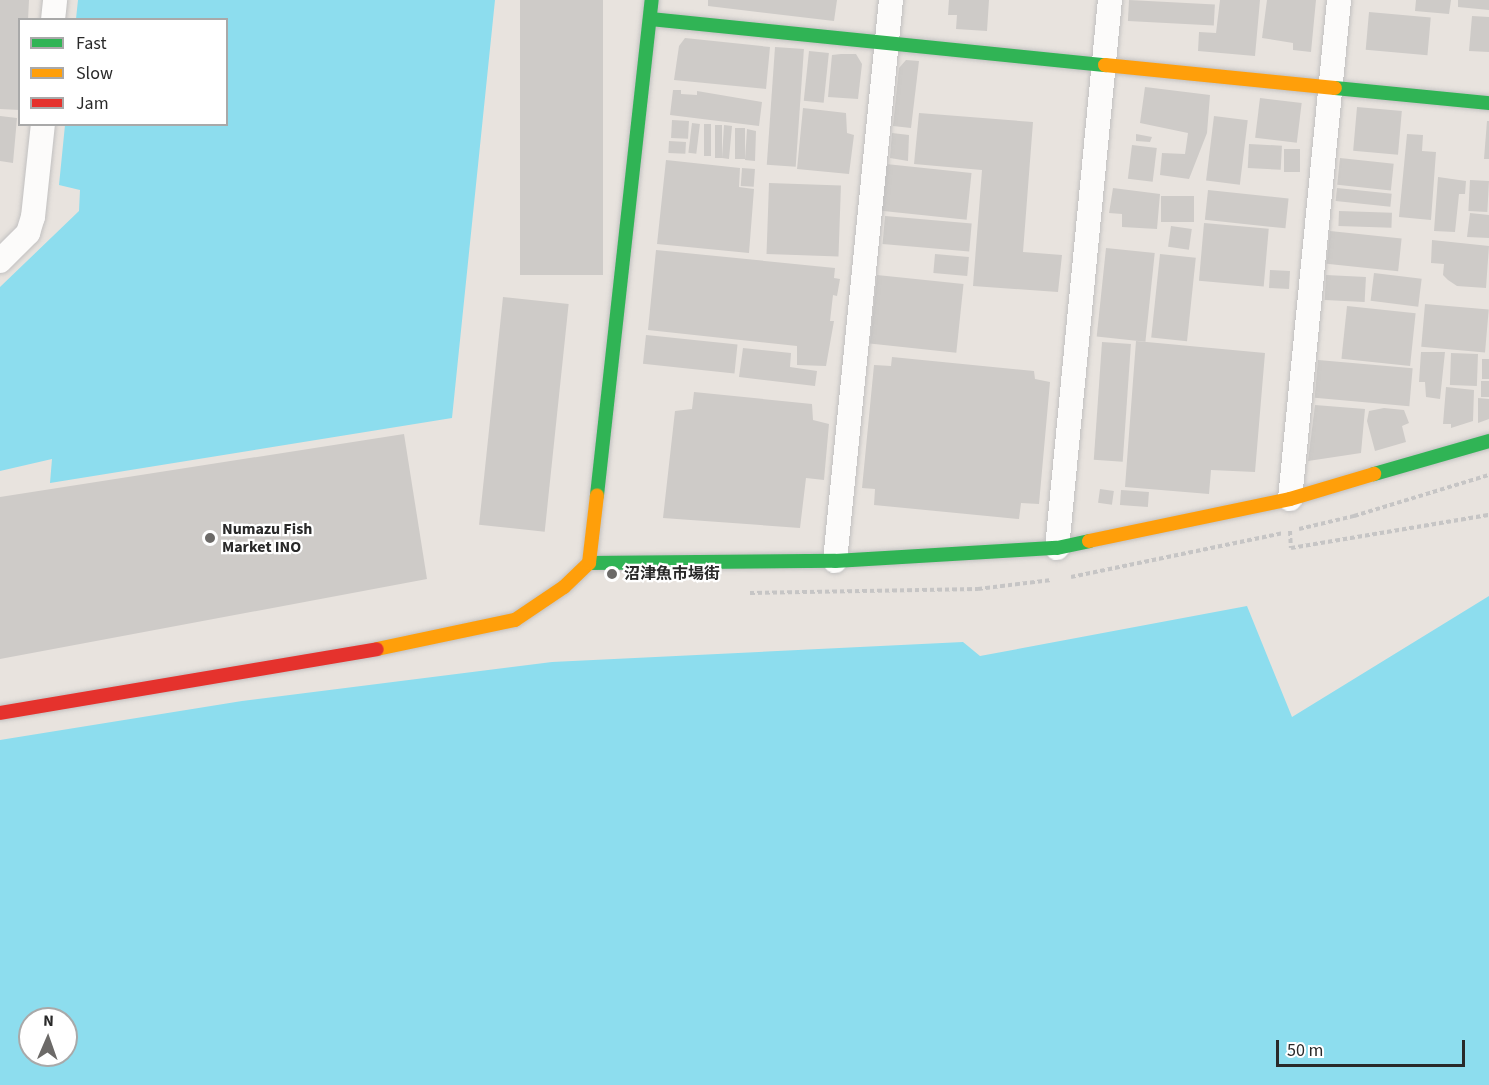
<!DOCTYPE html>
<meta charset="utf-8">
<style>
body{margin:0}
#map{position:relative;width:1489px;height:1085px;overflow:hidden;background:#e8e3de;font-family:"Source Sans 3","Noto Sans JP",sans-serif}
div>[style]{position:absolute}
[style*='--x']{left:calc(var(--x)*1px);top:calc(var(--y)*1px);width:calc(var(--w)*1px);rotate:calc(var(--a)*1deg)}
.water>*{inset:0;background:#8dddee}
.building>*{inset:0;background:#cecbc8;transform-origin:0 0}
.path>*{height:4px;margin-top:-2px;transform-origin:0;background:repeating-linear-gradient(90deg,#c6c5c5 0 4.5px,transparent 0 7.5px)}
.roads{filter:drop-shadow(0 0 2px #c1c0c0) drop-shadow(0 0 2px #c1c0c0)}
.street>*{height:24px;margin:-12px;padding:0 12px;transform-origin:12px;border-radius:12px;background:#fcfbfa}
.fast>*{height:14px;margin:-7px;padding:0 7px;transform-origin:7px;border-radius:7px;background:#30b455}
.slow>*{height:14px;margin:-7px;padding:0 7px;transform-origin:7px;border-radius:7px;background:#ff9f0a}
.jam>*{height:14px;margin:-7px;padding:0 7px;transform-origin:7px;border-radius:7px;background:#e5322d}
.dots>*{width:16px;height:16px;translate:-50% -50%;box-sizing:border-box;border:3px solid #fff;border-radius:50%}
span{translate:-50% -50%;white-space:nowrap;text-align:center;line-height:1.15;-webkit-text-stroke:4.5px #fff;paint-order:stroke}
.poi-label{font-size:16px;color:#292929;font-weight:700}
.left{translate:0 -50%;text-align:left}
.legend{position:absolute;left:18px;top:18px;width:210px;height:108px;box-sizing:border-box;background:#fff;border:2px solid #a9a9a9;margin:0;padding:8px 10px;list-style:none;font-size:18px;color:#292929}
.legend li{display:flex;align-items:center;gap:12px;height:30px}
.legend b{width:30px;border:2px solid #a9a9a9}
.north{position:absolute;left:18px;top:1007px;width:60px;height:60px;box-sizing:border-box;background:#fff;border:2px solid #a9a9a9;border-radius:50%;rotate:2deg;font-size:16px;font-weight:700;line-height:24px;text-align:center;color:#292929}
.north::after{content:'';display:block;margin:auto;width:21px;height:27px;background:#6c6a68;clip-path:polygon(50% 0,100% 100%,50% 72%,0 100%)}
.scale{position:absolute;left:1276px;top:1040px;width:189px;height:27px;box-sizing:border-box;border:3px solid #292929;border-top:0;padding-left:8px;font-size:18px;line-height:21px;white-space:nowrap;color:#292929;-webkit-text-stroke:4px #fff;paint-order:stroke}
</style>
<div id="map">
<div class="water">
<div style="clip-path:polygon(78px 0,495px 0,452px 418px,50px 483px,52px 459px,0 471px,0 287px,79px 211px,80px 190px,59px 185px,65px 125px,226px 124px,226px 20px,76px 19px)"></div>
<div style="clip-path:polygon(evenodd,1489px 596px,1489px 1085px,0 1085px,0 740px,242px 701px,552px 662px,963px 642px,980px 656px,1247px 606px,1292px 717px,1489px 596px,30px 1019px,66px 1019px,66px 1055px,30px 1055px,30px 1019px)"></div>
</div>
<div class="building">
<div style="clip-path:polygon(0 0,29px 0,28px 20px,20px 20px,20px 110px,0 109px)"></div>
<div style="left:520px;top:0;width:83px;height:275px"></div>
<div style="clip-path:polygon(708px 0,837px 0,834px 21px,708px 6px)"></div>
<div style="clip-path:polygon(949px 0,989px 0,987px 31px,956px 29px,957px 15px,948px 15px)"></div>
<div style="left:1129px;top:0;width:86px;height:21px;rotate:3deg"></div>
<div style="clip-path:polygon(1220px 0,1260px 0,1255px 56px,1198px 51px,1199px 32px,1216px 33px)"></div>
<div style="clip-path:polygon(1267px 0,1316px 0,1311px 52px,1293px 50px,1293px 43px,1262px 38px)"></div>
<div style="clip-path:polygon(1416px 0,1451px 0,1449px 14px,1415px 11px)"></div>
<div style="clip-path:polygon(1458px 0,1489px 0,1489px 10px,1458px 7px)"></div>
<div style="left:1369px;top:12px;width:62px;height:38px;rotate:5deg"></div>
<div style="clip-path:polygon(1472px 16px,1489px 17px,1489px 52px,1469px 51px)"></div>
<div style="clip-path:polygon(685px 38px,770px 47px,766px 89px,674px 80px,679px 46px)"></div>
<div style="left:775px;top:47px;width:29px;height:118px;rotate:4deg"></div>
<div style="left:809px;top:51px;width:20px;height:50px;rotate:6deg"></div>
<div style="clip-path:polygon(841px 54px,856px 54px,862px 64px,858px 99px,828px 97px,832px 55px)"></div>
<div style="clip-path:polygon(906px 60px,919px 61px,911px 128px,893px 126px,899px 68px)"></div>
<div style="clip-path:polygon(1145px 87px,1210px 95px,1207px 133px,1189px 179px,1160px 175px,1162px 153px,1185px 154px,1188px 133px,1140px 123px)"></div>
<div style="clip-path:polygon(673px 90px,681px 90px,681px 94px,697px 95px,697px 91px,762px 102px,759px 126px,670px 115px)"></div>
<div style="left:1260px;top:98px;width:42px;height:40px;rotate:7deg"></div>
<div style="left:1357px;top:107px;width:45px;height:44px;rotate:5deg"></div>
<div style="clip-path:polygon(803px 108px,846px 113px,847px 133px,854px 135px,849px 174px,797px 169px)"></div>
<div style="clip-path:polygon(919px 113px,1033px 122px,1023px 252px,1062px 255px,1058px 292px,973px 286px,982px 170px,914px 164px)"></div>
<div style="clip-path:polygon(0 116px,17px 118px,13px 163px,0 161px)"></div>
<div style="left:1214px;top:116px;width:34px;height:65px;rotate:7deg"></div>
<div style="left:672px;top:120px;width:17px;height:18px;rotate:3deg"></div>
<div style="clip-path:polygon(1487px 121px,1489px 121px,1489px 159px,1484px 159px)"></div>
<div style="left:692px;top:123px;width:8px;height:30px;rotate:7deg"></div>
<div style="left:704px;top:124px;width:7px;height:32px"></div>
<div style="left:715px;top:125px;width:7px;height:33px"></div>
<div style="clip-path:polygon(724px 125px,732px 126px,729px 159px,722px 158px)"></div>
<div style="left:735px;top:128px;width:10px;height:31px"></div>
<div style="clip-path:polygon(747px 129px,756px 131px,755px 161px,745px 160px)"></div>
<div style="clip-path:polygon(892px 133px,909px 135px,908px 161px,890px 158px)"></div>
<div style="clip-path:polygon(1136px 134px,1152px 137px,1150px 142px,1136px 141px)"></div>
<div style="clip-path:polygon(1407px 134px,1423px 135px,1422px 151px,1436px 152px,1431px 220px,1399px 217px)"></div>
<div style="left:669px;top:141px;width:17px;height:12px;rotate:3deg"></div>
<div style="left:1249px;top:144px;width:33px;height:24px;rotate:3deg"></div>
<div style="left:1132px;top:145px;width:25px;height:34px;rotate:7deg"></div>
<div style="left:1284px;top:149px;width:16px;height:23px"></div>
<div style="left:1340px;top:158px;width:54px;height:27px;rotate:6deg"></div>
<div style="clip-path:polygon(666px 160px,740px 168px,739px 187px,754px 189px,749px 253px,657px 244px)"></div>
<div style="left:886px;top:164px;width:86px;height:47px;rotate:6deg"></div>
<div style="left:742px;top:168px;width:13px;height:18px;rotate:4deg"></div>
<div style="clip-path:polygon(1438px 177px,1466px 181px,1465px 194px,1459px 194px,1455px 232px,1434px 231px)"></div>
<div style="left:1470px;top:180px;width:19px;height:31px;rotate:3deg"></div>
<div style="left:769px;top:183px;width:72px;height:71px;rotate:2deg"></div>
<div style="clip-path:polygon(1113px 188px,1160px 194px,1157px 229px,1122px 227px,1122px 214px,1109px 213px)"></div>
<div style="left:1337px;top:188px;width:55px;height:13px;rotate:6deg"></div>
<div style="left:1208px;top:190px;width:81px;height:30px;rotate:6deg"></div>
<div style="left:1161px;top:196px;width:33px;height:26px"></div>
<div style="left:1339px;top:211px;width:53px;height:15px;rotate:2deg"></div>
<div style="clip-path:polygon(1470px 213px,1489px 215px,1489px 238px,1467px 237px)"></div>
<div style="left:885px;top:216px;width:87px;height:28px;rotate:5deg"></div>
<div style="left:1204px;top:223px;width:65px;height:58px;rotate:5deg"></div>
<div style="left:1171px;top:226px;width:21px;height:21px;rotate:8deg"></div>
<div style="left:1330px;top:231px;width:72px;height:33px;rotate:6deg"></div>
<div style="clip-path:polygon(1432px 240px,1489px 246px,1486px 288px,1457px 286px,1448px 280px,1443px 275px,1444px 264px,1431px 263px)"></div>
<div style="left:1106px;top:248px;width:49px;height:89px;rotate:6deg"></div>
<div style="clip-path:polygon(656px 250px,835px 268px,834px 278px,840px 279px,837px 296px,833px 295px,830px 321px,834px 321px,826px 366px,797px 365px,797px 346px,648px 330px)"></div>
<div style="left:935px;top:254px;width:34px;height:19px;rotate:5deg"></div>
<div style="left:1160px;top:254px;width:36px;height:84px;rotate:6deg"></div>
<div style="left:1270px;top:270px;width:20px;height:18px;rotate:3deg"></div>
<div style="left:1374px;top:273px;width:48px;height:28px;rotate:7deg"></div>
<div style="left:877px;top:275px;width:87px;height:69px;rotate:6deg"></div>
<div style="left:1326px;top:275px;width:40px;height:25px;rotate:3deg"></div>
<div style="left:503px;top:297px;width:66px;height:229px;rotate:6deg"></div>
<div style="left:1425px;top:304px;width:64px;height:43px;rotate:5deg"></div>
<div style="left:1347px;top:306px;width:69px;height:53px;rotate:6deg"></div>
<div style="left:646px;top:335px;width:92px;height:29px;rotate:6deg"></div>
<div style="clip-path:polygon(1136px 341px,1265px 353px,1255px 472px,1211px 470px,1209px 494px,1125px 487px)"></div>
<div style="left:1102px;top:342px;width:29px;height:118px;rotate:4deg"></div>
<div style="clip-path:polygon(743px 348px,791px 353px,790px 367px,817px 371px,815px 386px,739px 377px)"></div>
<div style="clip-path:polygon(1421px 352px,1445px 352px,1440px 399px,1426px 397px,1425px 382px,1419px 382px)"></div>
<div style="left:1451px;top:353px;width:27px;height:32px;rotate:2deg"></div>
<div style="clip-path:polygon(892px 357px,1034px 371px,1035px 379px,1050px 382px,1039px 504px,1021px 503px,1019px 519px,874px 505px,875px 489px,862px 488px,874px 365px,891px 366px)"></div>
<div style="left:1482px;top:359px;width:7px;height:20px"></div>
<div style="left:1318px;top:360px;width:95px;height:38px;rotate:5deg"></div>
<div style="left:1481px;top:381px;width:8px;height:16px"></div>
<div style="clip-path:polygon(1446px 387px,1474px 390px,1473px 421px,1451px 428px,1451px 424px,1443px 424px)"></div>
<div style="clip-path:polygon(694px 392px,812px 404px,813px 420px,829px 424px,824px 480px,806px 478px,800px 528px,663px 518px,675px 411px,692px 409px)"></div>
<div style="clip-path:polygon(1478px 398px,1489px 399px,1489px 419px,1478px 423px)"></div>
<div style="clip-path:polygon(1315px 405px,1365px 409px,1361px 453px,1308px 461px)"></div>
<div style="clip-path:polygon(1384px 408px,1404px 410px,1409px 423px,1402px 426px,1406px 442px,1375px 451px,1367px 421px,1369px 411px)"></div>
<div style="clip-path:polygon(404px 434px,427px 579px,0 659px,0 497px)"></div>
<div style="left:1100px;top:489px;width:14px;height:14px;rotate:8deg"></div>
<div style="left:1121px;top:490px;width:28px;height:15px;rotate:4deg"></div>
</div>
<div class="path">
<div style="--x:1299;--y:529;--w:57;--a:-13.3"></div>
<div style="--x:1354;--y:516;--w:141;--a:-16.9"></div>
<div style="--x:1290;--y:531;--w:17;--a:87"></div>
<div style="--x:1291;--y:548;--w:201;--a:-9.5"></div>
<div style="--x:1071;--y:577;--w:217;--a:-11.7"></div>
<div style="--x:750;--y:593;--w:228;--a:-1"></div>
<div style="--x:978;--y:589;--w:74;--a:-7"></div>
</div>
<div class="roads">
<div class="street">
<div style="--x:53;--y:20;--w:20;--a:-84"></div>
<div style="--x:0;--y:261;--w:40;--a:-45"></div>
<div style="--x:28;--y:233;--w:17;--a:-73"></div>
<div style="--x:33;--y:217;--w:94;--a:-83.9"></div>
<div style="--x:1290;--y:499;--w:501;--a:-84.39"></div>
<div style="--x:1057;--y:548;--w:551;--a:-84.48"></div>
<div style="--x:835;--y:561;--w:564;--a:-84.3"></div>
</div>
<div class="fast">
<div style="--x:650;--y:19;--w:457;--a:5.8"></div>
<div style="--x:1335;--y:88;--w:155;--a:5.6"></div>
<div style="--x:1374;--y:474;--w:120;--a:-16"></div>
<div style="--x:597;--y:495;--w:498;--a:-83.7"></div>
<div style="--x:589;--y:563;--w:246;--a:-0.5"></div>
<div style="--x:835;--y:561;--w:222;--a:-3.4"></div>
<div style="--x:1057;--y:548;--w:33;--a:-12"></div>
</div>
<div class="slow">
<div style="--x:1105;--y:65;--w:231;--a:5.7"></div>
<div style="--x:1089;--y:541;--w:205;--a:-11.8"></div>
<div style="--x:1290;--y:499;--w:88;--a:-16.6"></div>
<div style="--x:377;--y:649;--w:141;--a:-11.9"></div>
<div style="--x:515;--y:620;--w:59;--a:-34"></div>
<div style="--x:564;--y:587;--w:35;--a:-44"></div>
<div style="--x:589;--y:563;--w:68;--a:-83.3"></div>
</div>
<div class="jam">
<div style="--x:0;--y:713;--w:382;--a:-9.6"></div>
</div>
</div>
<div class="dots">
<div style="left:210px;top:538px;background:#6c6a68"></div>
<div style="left:612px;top:574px;background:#6c6a68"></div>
</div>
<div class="poi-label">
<span class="left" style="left:222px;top:538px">Numazu Fish<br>Market INO</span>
<span class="left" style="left:624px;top:574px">沼津魚市場街</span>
</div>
<ul class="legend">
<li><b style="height:8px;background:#30b455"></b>Fast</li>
<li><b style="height:8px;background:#ff9f0a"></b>Slow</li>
<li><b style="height:8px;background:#e5322d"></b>Jam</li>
</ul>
<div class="north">N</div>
<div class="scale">50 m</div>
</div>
